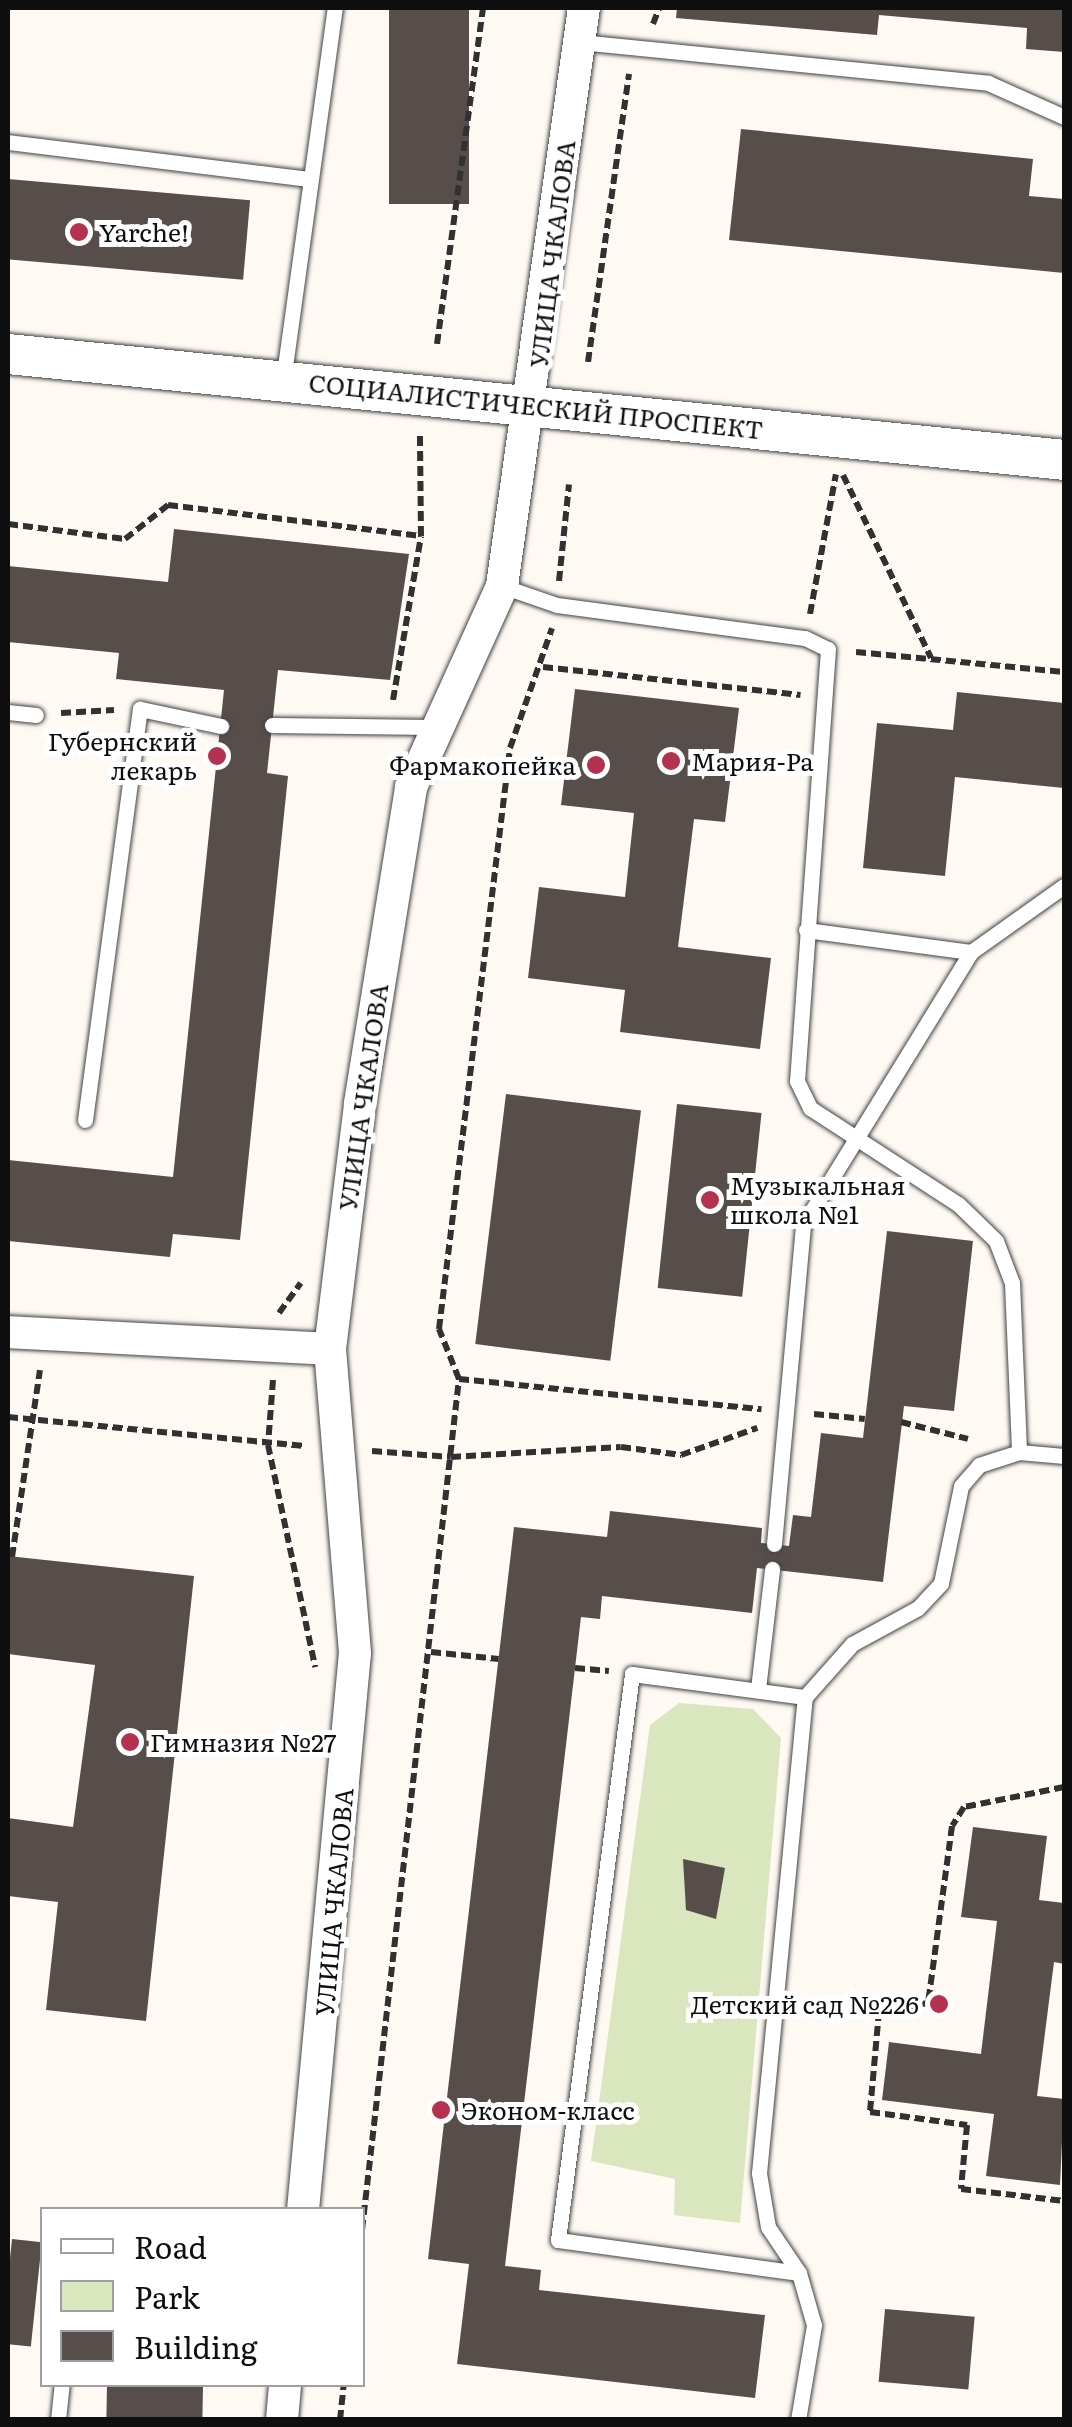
<!DOCTYPE html>
<meta charset="utf-8">
<style>
body{margin:0}
#map{position:relative;width:1072px;height:2427px;overflow:hidden;background:#fef9f2;font-family:Literata,serif}
div>[style]{position:absolute}
[style*='--x']{left:calc(var(--x)*1px);top:calc(var(--y)*1px);width:calc(var(--w)*1px);rotate:calc(var(--a)*1deg)}
.green>*{inset:0;background:#dae6be}
.building>*{inset:0;background:#574e4c;transform-origin:0 0}
.path>*{height:6px;margin-top:-3px;transform-origin:0;background:repeating-linear-gradient(90deg,#313131 0 10px,transparent 0 15px)}
.roads{filter:drop-shadow(0 0 2px #424242) drop-shadow(0 0 2px #424242)}
.service>*{height:15px;margin:-7.5px;padding:0 7.5px;transform-origin:7.5px;border-radius:7.5px;background:#fff}
.minor>*{height:32px;margin:-16px;padding:0 16px;transform-origin:16px;border-radius:16px;background:#fff}
.tertiary>*{height:40px;margin:-20px;padding:0 20px;transform-origin:20px;border-radius:20px;background:#fff}
.dots>*{width:28px;height:28px;translate:-50% -50%;box-sizing:border-box;border:5px solid #fff;border-radius:50%}
span{translate:-50% -50%;white-space:nowrap;text-align:center;line-height:1.15;-webkit-text-stroke:10px #fff;paint-order:stroke}
.poi-label{font-size:25px;color:#0f0f0f}
.left{translate:0 -50%;text-align:left}
.right{translate:-100% -50%;text-align:right}
.street-label{font-size:25px;color:#0f0f0f}
.frame{position:absolute;inset:0;border:10px solid #0f0f0f;pointer-events:none}
.legend{position:absolute;left:40px;top:2207px;width:325px;height:180px;box-sizing:border-box;background:#fff;border:2px solid #9f9f9f;margin:0;padding:12px 18px;list-style:none;font-size:30px;color:#0f0f0f}
.legend li{display:flex;align-items:center;gap:20px;height:50px}
.legend b{width:50px;border:2px solid #9f9f9f}
</style>
<div id="map">
<div class="green">
<div style="clip-path:polygon(679px 1703px,753px 1709px,781px 1738px,740px 2223px,674px 2215px,675px 2179px,591px 2161px,650px 1725px)"></div>
</div>
<div class="building">
<div style="left:389px;top:8px;width:80px;height:196px"></div>
<div style="clip-path:polygon(677px 8px,1064px 8px,1064px 52px,1026px 49px,1027px 28px,879px 15px,877px 35px,676px 18px)"></div>
<div style="clip-path:polygon(741px 129px,1033px 159px,1029px 196px,1064px 199px,1064px 273px,729px 240px)"></div>
<div style="left:8px;top:179px;width:243px;height:80px;rotate:5deg"></div>
<div style="clip-path:polygon(174px 529px,409px 554px,390px 680px,278px 670px,267px 773px,288px 776px,240px 1240px,173px 1234px,170px 1257px,8px 1241px,8px 1160px,173px 1177px,224px 690px,116px 679px,119px 653px,8px 642px,8px 566px,168px 582px)"></div>
<div style="clip-path:polygon(575px 689px,739px 708px,725px 822px,694px 819px,678px 947px,771px 958px,760px 1049px,620px 1032px,625px 990px,528px 978px,539px 887px,625px 897px,634px 813px,561px 805px)"></div>
<div style="clip-path:polygon(957px 692px,1064px 703px,1064px 788px,955px 777px,945px 876px,863px 868px,877px 723px,953px 730px)"></div>
<div style="left:506px;top:1094px;width:136px;height:252px;rotate:7deg"></div>
<div style="left:677px;top:1104px;width:85px;height:185px;rotate:6deg"></div>
<div style="clip-path:polygon(887px 1231px,973px 1241px,954px 1411px,904px 1406px,883px 1582px,757px 1568px,752px 1613px,602px 1596px,600px 1619px,581px 1617px,505px 2266px,541px 2270px,539px 2290px,765px 2315px,755px 2398px,457px 2364px,469px 2264px,428px 2259px,514px 1527px,607px 1537px,610px 1511px,762px 1528px,761px 1543px,789px 1546px,793px 1515px,811px 1517px,821px 1433px,863px 1438px)"></div>
<div style="clip-path:polygon(8px 1556px,194px 1576px,146px 2021px,46px 2010px,58px 1902px,8px 1896px,8px 1818px,73px 1827px,95px 1665px,8px 1654px)"></div>
<div style="clip-path:polygon(973px 1827px,1047px 1836px,1039px 1900px,1064px 1903px,1064px 1964px,1054px 1962px,1037px 2096px,1064px 2099px,1060px 2185px,986px 2176px,994px 2114px,882px 2100px,889px 2042px,981px 2054px,997px 1921px,961px 1917px)"></div>
<div style="clip-path:polygon(683px 1859px,725px 1868px,716px 1919px,686px 1910px)"></div>
<div style="left:12px;top:2239px;width:30px;height:105px;rotate:6deg"></div>
<div style="left:885px;top:2309px;width:90px;height:73px;rotate:5deg"></div>
<div style="left:107px;top:2384px;width:96px;height:36px;rotate:1deg"></div>
</div>
<div class="path">
<div style="--x:653;--y:24;--w:17;--a:-69"></div>
<div style="--x:437;--y:344;--w:339;--a:-82.2"></div>
<div style="--x:588;--y:362;--w:291;--a:-81.9"></div>
<div style="--x:843;--y:475;--w:203;--a:64.3"></div>
<div style="--x:8;--y:524;--w:118;--a:7.3"></div>
<div style="--x:125;--y:539;--w:55;--a:-38.3"></div>
<div style="--x:168;--y:505;--w:255;--a:7"></div>
<div style="--x:559;--y:581;--w:97;--a:-84.1"></div>
<div style="--x:810;--y:614;--w:142;--a:-79.5"></div>
<div style="--x:856;--y:652;--w:209;--a:5.5"></div>
<div style="--x:543;--y:667;--w:259;--a:6.2"></div>
<div style="--x:393;--y:700;--w:166;--a:-80.3"></div>
<div style="--x:421;--y:536;--w:102;--a:-90.6"></div>
<div style="--x:61;--y:713;--w:53;--a:-3.2"></div>
<div style="--x:279;--y:1313;--w:37;--a:-54"></div>
<div style="--x:459;--y:1379;--w:304;--a:5.7"></div>
<div style="--x:273;--y:1380;--w:65;--a:94.4"></div>
<div style="--x:268;--y:1445;--w:227;--a:78"></div>
<div style="--x:814;--y:1414;--w:51;--a:5.6"></div>
<div style="--x:8;--y:1417;--w:298;--a:5.6"></div>
<div style="--x:901;--y:1422;--w:69;--a:14.2"></div>
<div style="--x:372;--y:1451;--w:79;--a:4.3"></div>
<div style="--x:451;--y:1457;--w:170;--a:-3.4"></div>
<div style="--x:621;--y:1447;--w:61;--a:7.6"></div>
<div style="--x:681;--y:1455;--w:81;--a:-19.6"></div>
<div style="--x:12;--y:1557;--w:189;--a:-81.5"></div>
<div style="--x:431;--y:1652;--w:68;--a:5.9"></div>
<div style="--x:575;--y:1668;--w:34;--a:5"></div>
<div style="--x:1064;--y:1787;--w:102;--a:168.7"></div>
<div style="--x:964;--y:1807;--w:22;--a:122"></div>
<div style="--x:952;--y:1826;--w:179;--a:97.7"></div>
<div style="--x:928;--y:2003;--w:50;--a:170.7"></div>
<div style="--x:879;--y:2011;--w:101;--a:95.1"></div>
<div style="--x:870;--y:2112;--w:98;--a:7.6"></div>
<div style="--x:967;--y:2125;--w:64;--a:95.4"></div>
<div style="--x:961;--y:2189;--w:104;--a:6.6"></div>
<div style="--x:362;--y:2230;--w:857;--a:-83.5"></div>
<div style="--x:459;--y:1379;--w:54;--a:-111.8"></div>
<div style="--x:439;--y:1329;--w:585;--a:-83.03"></div>
<div style="--x:510;--y:748;--w:127;--a:-70.7"></div>
<div style="--x:340;--y:2420;--w:36;--a:-84"></div>
</div>
<div class="roads">
<div class="service">
<div style="--x:580;--y:42;--w:410;--a:5.7"></div>
<div style="--x:988;--y:83;--w:83;--a:24.1"></div>
<div style="--x:8;--y:142;--w:302;--a:7"></div>
<div style="--x:283;--y:381;--w:377;--a:-82.1"></div>
<div style="--x:502;--y:586;--w:58;--a:19.1"></div>
<div style="--x:557;--y:605;--w:250;--a:7.6"></div>
<div style="--x:805;--y:638;--w:25;--a:26"></div>
<div style="--x:828;--y:649;--w:433;--a:94.1"></div>
<div style="--x:797;--y:1081;--w:30;--a:64"></div>
<div style="--x:810;--y:1108;--w:176;--a:33"></div>
<div style="--x:958;--y:1204;--w:53;--a:44.2"></div>
<div style="--x:996;--y:1241;--w:45;--a:69.1"></div>
<div style="--x:1012;--y:1283;--w:169;--a:87.6"></div>
<div style="--x:8;--y:712;--w:28;--a:6"></div>
<div style="--x:272;--y:725;--w:161;--a:0.7"></div>
<div style="--x:806;--y:930;--w:166;--a:7.6"></div>
<div style="--x:971;--y:952;--w:114;--a:-35.4"></div>
<div style="--x:85;--y:1120;--w:415;--a:-82.4"></div>
<div style="--x:140;--y:709;--w:83;--a:11.9"></div>
<div style="--x:774;--y:1544;--w:320;--a:-84.8"></div>
<div style="--x:803;--y:1225;--w:321;--a:-58.4"></div>
<div style="--x:758;--y:1689;--w:121;--a:-83.3"></div>
<div style="--x:799;--y:2273;--w:243;--a:-172.2"></div>
<div style="--x:558;--y:2240;--w:571;--a:-82.55"></div>
<div style="--x:632;--y:1674;--w:175;--a:7.6"></div>
<div style="--x:58;--y:2420;--w:36;--a:-84"></div>
<div style="--x:798;--y:2420;--w:96;--a:-80.4"></div>
<div style="--x:814;--y:2325;--w:54;--a:-106.1"></div>
<div style="--x:799;--y:2273;--w:55;--a:-124"></div>
<div style="--x:768;--y:2227;--w:55;--a:-99.5"></div>
<div style="--x:759;--y:2173;--w:478;--a:-84.5"></div>
<div style="--x:805;--y:1697;--w:71;--a:-48.4"></div>
<div style="--x:852;--y:1644;--w:75;--a:-28.6"></div>
<div style="--x:918;--y:1608;--w:34;--a:-47"></div>
<div style="--x:941;--y:1583;--w:99;--a:-78.3"></div>
<div style="--x:961;--y:1486;--w:28;--a:-49"></div>
<div style="--x:979;--y:1465;--w:42;--a:-18"></div>
<div style="--x:1019;--y:1452;--w:45;--a:5.1"></div>
</div>
<div class="minor">
<div style="--x:8;--y:1332;--w:322;--a:3"></div>
<div style="--x:303;--y:2210;--w:559;--a:-84.67"></div>
<div style="--x:355;--y:1653;--w:305;--a:-94.7"></div>
<div style="--x:330;--y:1349;--w:248;--a:-83"></div>
<div style="--x:360;--y:1103;--w:320;--a:-80.8"></div>
<div style="--x:411;--y:787;--w:221;--a:-65.6"></div>
<div style="--x:502;--y:586;--w:584;--a:-81.93"></div>
<div style="--x:282;--y:2420;--w:36;--a:-85"></div>
</div>
<div class="tertiary">
<div style="--x:8;--y:354;--w:1061;--a:5.73"></div>
</div>
</div>
<div class="dots">
<div style="left:79px;top:232px;background:#b53150"></div>
<div style="left:217px;top:756px;background:#b53150"></div>
<div style="left:671px;top:761px;background:#b53150"></div>
<div style="left:596px;top:765px;background:#b53150"></div>
<div style="left:710px;top:1200px;background:#b53150"></div>
<div style="left:130px;top:1742px;background:#b53150"></div>
<div style="left:939px;top:2004px;background:#b53150"></div>
<div style="left:441px;top:2110px;background:#b53150"></div>
</div>
<div class="poi-label">
<span class="left" style="left:99px;top:232px">Yarche!</span>
<span class="right" style="left:197px;top:756px">Губернский<br>лекарь</span>
<span class="left" style="left:691px;top:761px">Мария-Ра</span>
<span class="right" style="left:576px;top:765px">Фармакопейка</span>
<span class="left" style="left:730px;top:1200px">Музыкальная<br>школа №1</span>
<span class="left" style="left:150px;top:1742px">Гимназия №27</span>
<span class="right" style="left:919px;top:2004px">Детский сад №226</span>
<span class="left" style="left:461px;top:2110px">Эконом-класс</span>
</div>
<div class="street-label">
<span style="left:552px;top:254px;rotate:-83deg">УЛИЦА ЧКАЛОВА</span>
<span style="left:536px;top:406px;rotate:6deg">СОЦИАЛИСТИЧЕСКИЙ ПРОСПЕКТ</span>
<span style="left:363px;top:1097px;rotate:-82deg">УЛИЦА ЧКАЛОВА</span>
<span style="left:334px;top:1902px;rotate:-85deg">УЛИЦА ЧКАЛОВА</span>
</div>
<div class="frame"></div>
<ul class="legend">
<li><b style="height:12px;background:#fff"></b>Road</li>
<li><b style="height:28px;background:#dae6be"></b>Park</li>
<li><b style="height:28px;background:#574e4c"></b>Building</li>
</ul>
</div>
